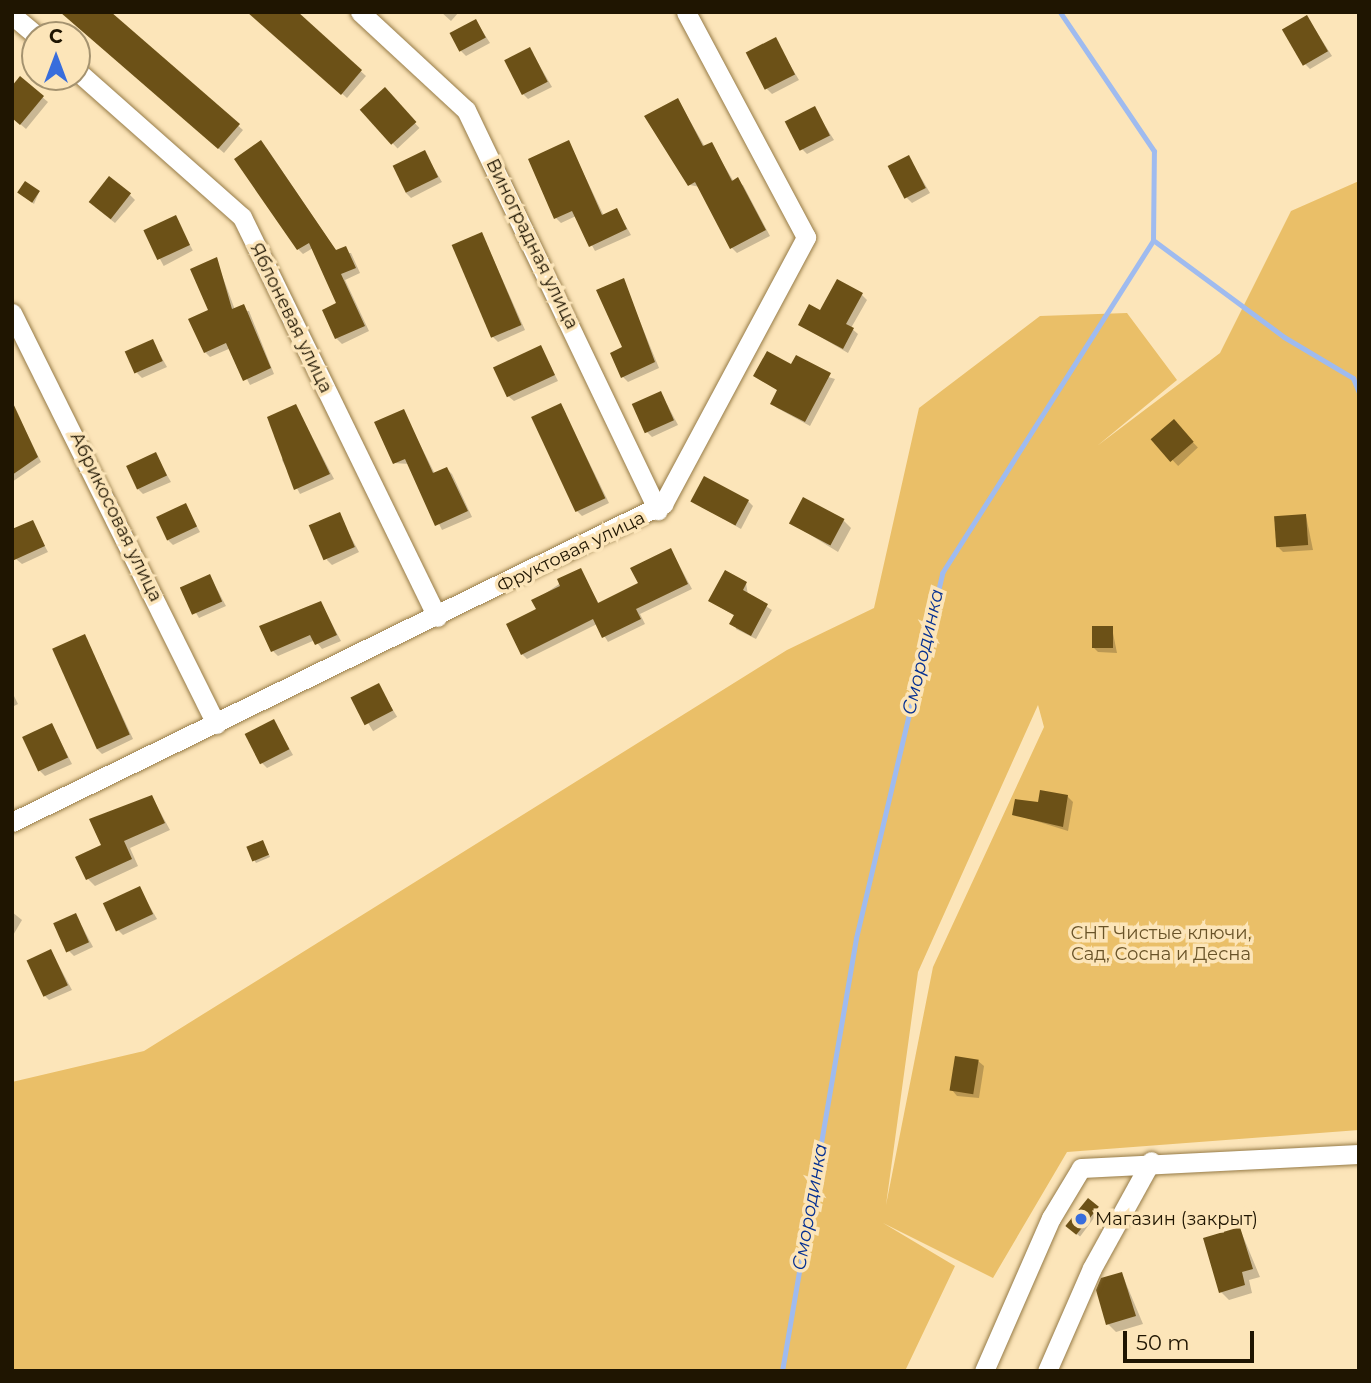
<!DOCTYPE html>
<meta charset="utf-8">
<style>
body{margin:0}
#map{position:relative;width:1371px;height:1383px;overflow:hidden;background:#fce5b9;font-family:Montserrat,sans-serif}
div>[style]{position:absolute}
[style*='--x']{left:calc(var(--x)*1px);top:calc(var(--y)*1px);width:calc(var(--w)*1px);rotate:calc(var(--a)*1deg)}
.green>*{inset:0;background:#eabf68}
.shadow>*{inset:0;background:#0003;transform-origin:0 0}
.stream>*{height:5px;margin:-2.5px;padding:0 2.5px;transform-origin:2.5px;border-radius:2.5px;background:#9fbbef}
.building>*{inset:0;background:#6c5117;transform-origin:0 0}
.roads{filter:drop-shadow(0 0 2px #967b47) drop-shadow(0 0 2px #967b47)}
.minor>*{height:19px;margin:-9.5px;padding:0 9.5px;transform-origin:9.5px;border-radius:9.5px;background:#fff}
.dots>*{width:19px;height:19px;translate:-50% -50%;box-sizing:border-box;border:4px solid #fce5b9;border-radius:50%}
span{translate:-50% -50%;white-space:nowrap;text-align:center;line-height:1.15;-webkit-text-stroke:7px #fce5b9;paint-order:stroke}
.street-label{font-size:18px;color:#1f1501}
.park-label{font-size:18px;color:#695328}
.poi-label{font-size:18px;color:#1f1501}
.left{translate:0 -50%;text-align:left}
.water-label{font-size:19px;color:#053092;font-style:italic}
.frame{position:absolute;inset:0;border:14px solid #1f1501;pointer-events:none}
.north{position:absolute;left:21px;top:21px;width:70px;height:70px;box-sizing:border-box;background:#fce5b9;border:2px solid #a4926f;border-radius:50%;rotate:0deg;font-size:19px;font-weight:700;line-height:28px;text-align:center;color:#1f1501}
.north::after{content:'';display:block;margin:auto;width:24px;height:32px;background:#386ddc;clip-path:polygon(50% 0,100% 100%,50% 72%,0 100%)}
.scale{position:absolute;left:1123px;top:1331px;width:131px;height:32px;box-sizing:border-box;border:4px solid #1f1501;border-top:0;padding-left:9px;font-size:21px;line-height:24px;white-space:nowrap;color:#1f1501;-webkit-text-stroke:5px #fce5b9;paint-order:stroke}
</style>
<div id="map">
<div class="green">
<div style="clip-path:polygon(evenodd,1359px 181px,1359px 1130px,1067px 1152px,993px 1278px,883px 1223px,955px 1266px,905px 1371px,12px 1371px,12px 1082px,144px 1051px,787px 650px,874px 608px,919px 408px,1040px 316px,1127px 313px,1177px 380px,1097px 446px,1220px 353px,1291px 211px,1359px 181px,1038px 705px,1044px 727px,933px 967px,886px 1205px,918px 972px,1038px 705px)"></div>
</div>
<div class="shadow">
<div style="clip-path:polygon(60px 12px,107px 12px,243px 130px,224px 153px)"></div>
<div style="clip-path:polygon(250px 12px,295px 12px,366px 76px,347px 98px)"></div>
<div style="clip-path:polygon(441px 12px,459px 12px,451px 21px)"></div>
<div style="clip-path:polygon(1307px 17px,1332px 56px,1310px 69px,1305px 64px)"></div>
<div style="clip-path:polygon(476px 21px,490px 43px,466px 56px,461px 51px)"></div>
<div style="clip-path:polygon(775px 40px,799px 80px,772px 94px,767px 89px)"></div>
<div style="clip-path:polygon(530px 49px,552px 87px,528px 99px,523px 94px)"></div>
<div style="clip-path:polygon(21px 79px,48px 102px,26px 129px,12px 117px)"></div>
<div style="left:384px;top:90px;width:52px;height:30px;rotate:47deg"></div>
<div style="clip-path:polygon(678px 100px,705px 147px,711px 144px,734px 182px,743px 185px,770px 236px,737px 253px,732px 248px,700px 187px,690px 185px)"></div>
<div style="clip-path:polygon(814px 108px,834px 140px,807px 154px,802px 149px)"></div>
<div style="clip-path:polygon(569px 143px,604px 216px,617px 210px,631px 235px,595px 251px,576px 216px,561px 223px,556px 218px)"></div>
<div style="clip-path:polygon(266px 147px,337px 252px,351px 253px,360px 273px,345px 280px,369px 331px,342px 344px,336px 338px,324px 311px,339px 304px,313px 248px,303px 254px,298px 249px)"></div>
<div style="clip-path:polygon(424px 152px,442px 182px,411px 198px,406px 193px)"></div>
<div style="clip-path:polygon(909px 157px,930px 193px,912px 203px,907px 198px)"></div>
<div style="clip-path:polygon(39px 192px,34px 204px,21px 194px)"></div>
<div style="clip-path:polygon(130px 195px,135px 200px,115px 223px,95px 207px)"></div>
<div style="left:175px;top:217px;width:38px;height:33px;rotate:62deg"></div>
<div style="clip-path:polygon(482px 234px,525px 330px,498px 342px,493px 337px)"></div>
<div style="clip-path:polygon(216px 259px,235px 310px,249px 311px,274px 374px,250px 385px,231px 348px,210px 357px,205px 352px)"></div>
<div style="clip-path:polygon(623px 280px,659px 368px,628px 382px,623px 377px)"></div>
<div style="clip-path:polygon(862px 295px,867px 300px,851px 328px,858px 334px,848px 353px,800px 325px)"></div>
<div style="clip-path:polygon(153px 342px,167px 367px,142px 378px,137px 373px)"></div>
<div style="clip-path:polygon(541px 347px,558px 381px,514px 401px,508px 396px)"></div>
<div style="clip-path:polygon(792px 366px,835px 379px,810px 426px,777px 408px,772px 403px,779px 391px,755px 376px)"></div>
<div style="clip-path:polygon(661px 393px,678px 425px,652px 437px,647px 432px)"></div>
<div style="clip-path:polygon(12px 404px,41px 462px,12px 482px)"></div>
<div style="clip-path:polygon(561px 405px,609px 503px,582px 516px,577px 511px)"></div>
<div style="clip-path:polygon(296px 406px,334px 479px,300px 494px,282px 460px)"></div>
<div style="clip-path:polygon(403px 411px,435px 474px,447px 469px,452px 474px,472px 517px,442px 530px,409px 464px,394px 463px)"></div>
<div style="left:1174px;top:422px;width:35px;height:27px;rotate:47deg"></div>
<div style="clip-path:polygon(155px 454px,171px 482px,143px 494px,138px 489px)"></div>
<div style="clip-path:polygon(692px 501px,748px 501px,753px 506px,741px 529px)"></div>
<div style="clip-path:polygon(186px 506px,200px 532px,173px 545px,168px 540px)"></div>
<div style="clip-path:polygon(339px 515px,359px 552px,332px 565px,327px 560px)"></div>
<div style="clip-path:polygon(1306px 516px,1313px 550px,1283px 552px,1278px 547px)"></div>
<div style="clip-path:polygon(843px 520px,851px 528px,838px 552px,791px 523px)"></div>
<div style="clip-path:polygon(32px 522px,48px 552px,22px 564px,16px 559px)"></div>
<div style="clip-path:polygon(671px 550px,692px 589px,640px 614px,645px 624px,608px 642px,597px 624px,527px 659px,522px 654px,538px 610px,534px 601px,580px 570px,599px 604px,640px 584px)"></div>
<div style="clip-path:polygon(210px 576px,226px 606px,199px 618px,182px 589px)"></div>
<div style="clip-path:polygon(746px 583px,748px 595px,772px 610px,756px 639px,736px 629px,735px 616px,710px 601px)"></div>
<div style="clip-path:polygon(321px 603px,341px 641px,322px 649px,315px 640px,278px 656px,273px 651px)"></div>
<div style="clip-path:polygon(1112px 628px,1117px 653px,1098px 652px,1093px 647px)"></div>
<div style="clip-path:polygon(85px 636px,133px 739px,102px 754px,97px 749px)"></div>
<div style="left:378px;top:685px;width:37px;height:28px;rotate:59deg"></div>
<div style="clip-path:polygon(12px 692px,18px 704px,12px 707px)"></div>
<div style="clip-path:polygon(274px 721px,293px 755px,267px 768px,262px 763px)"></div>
<div style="clip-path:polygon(52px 725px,72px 764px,45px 776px,40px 771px)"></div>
<div style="clip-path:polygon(1067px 796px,1073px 802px,1068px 831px,1014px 814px)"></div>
<div style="clip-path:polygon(152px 797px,170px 830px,130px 848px,138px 866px,95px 886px,88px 879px,104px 845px)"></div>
<div style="clip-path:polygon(264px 844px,270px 857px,256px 863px,248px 848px)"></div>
<div style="clip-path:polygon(139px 888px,157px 919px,123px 935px,118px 930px)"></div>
<div style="clip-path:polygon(12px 912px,22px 920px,12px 937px)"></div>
<div style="clip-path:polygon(76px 915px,93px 947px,74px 956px,69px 951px)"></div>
<div style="clip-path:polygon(51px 951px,72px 990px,49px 1000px,44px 995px)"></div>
<div style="clip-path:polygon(978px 1061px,984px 1066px,979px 1098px,957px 1096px,952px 1090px)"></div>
<div style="left:1088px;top:1201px;width:15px;height:33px;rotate:37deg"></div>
<div style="clip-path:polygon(1240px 1229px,1260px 1277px,1249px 1280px,1252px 1293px,1229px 1300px,1221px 1292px)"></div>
<div style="clip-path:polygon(1122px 1274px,1143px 1324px,1116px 1332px,1108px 1324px)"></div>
</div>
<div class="stream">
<div style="--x:1153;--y:240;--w:163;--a:36.5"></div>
<div style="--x:1284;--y:337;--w:80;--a:30.7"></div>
<div style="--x:1353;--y:378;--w:16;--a:68"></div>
<div style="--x:782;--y:1371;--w:439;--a:-80.3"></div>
<div style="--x:856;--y:938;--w:375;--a:-76.7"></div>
<div style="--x:942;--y:573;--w:394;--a:-57.6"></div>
<div style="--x:1153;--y:240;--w:89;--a:-89.4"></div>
<div style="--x:1154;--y:151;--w:168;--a:-124.1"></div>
</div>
<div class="building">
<div style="clip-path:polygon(60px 12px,111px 12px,240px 124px,218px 149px)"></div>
<div style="clip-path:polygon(247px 12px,298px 12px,362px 70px,341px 95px)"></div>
<div style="left:1307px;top:15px;width:42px;height:29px;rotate:60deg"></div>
<div style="left:476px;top:19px;width:21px;height:30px;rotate:62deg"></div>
<div style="left:776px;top:37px;width:42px;height:34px;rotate:63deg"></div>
<div style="left:530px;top:47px;width:39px;height:29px;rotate:63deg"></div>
<div style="clip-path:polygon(20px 76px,44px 96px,20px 125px,12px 118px,12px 86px)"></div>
<div style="left:385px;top:87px;width:47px;height:34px;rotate:48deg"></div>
<div style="clip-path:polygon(678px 98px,703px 146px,712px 142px,732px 181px,738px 177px,766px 230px,730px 249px,695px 182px,688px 186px,644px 116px)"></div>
<div style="left:815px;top:106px;width:33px;height:34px;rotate:63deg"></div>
<div style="clip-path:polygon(261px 140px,336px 250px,346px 246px,356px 268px,341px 274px,365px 326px,335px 339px,322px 310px,336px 303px,309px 243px,297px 250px,234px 159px)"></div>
<div style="clip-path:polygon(569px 140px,602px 215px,617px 208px,627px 229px,589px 247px,572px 211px,554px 219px,528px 159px)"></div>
<div style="left:425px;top:150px;width:30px;height:36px;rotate:64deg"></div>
<div style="left:909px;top:155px;width:37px;height:24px;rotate:63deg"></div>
<div style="left:109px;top:176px;width:28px;height:33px;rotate:38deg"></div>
<div style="left:25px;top:181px;width:18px;height:14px;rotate:34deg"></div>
<div style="left:176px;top:215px;width:33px;height:36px;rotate:65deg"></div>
<div style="left:482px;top:232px;width:101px;height:33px;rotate:67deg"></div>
<div style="clip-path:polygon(217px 257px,232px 309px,244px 304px,271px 368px,243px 381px,226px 343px,204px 353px,188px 319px,208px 310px,190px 269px)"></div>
<div style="clip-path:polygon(624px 278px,655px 362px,621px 378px,610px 353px,622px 347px,596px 290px)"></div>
<div style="clip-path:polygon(837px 279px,863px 293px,846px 324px,854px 328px,843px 349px,798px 325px,809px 304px,820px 310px)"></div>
<div style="left:153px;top:339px;width:24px;height:31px;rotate:66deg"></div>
<div style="left:541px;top:345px;width:33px;height:53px;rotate:65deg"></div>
<div style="clip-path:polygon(767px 351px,791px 364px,796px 355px,831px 373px,805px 422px,770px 404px,777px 390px,753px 376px)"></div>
<div style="left:661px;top:391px;width:32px;height:32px;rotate:66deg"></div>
<div style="clip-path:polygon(12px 401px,38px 457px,12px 475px)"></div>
<div style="left:561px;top:403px;width:105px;height:33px;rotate:65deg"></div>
<div style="clip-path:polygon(296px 404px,330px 474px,294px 490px,267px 417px)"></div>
<div style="clip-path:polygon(404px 409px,433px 473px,447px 467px,468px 511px,435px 526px,405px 459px,393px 464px,374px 422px)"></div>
<div style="left:1174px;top:419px;width:30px;height:31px;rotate:49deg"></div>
<div style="left:156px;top:452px;width:26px;height:33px;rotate:65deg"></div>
<div style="left:704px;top:476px;width:51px;height:29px;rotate:28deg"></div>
<div style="left:803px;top:497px;width:47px;height:30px;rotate:28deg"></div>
<div style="left:186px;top:503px;width:26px;height:33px;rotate:65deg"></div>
<div style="left:340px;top:512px;width:38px;height:34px;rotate:67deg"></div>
<div style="left:1306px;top:514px;width:31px;height:32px;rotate:86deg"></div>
<div style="clip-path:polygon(33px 520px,45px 546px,12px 561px,12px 529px)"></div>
<div style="clip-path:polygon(671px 548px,688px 584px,636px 609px,641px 619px,602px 638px,593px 619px,521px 655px,506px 624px,536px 609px,531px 600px,560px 586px,557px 579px,581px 568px,598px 603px,638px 583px,630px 568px)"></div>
<div style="clip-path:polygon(725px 570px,747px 582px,743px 590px,768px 604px,751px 636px,729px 624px,734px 615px,708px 601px)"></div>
<div style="left:210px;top:574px;width:30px;height:33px;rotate:66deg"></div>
<div style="clip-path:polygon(321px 601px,337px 635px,315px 645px,310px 635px,271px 652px,259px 626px)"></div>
<div style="left:1092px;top:626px;width:21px;height:22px"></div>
<div style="left:85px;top:634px;width:110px;height:36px;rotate:66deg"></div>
<div style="left:379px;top:683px;width:31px;height:32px;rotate:63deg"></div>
<div style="left:274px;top:719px;width:34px;height:33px;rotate:63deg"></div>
<div style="left:52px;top:723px;width:38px;height:33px;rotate:65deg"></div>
<div style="clip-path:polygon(1040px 790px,1068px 795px,1063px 827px,1012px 815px,1015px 799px,1038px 802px)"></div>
<div style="clip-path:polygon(152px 795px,165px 823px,124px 841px,132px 859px,86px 880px,75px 857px,101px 845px,89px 819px)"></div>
<div style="left:263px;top:840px;width:16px;height:18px;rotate:68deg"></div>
<div style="left:140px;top:886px;width:31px;height:41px;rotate:65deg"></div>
<div style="left:76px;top:913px;width:32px;height:25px;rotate:66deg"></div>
<div style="left:51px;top:949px;width:40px;height:27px;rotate:65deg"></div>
<div style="left:955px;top:1056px;width:24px;height:35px;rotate:9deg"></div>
<div style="left:1088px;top:1198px;width:14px;height:36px;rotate:39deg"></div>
<div style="clip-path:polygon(1240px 1227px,1253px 1269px,1242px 1272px,1245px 1285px,1219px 1293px,1203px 1238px)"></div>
<div style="clip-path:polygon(1122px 1272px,1136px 1316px,1106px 1325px,1096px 1290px,1101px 1278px)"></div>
</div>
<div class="roads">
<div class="minor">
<div style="--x:360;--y:12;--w:144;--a:42.8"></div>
<div style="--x:466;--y:110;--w:444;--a:64.4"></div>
<div style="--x:12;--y:15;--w:31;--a:40"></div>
<div style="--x:77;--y:71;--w:220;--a:41.5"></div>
<div style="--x:242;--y:217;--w:445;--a:64"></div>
<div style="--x:12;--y:313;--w:459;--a:63.6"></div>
<div style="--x:12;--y:822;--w:725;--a:-26.03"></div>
<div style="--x:663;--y:504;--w:303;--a:-61.8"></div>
<div style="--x:806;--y:237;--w:255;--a:-118.1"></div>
<div style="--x:984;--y:1371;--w:167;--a:-66.4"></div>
<div style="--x:1051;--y:1218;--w:58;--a:-59"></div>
<div style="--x:1081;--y:1168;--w:278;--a:-2.9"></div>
<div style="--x:1047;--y:1371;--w:112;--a:-66.4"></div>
<div style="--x:1092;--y:1268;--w:122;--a:-61.1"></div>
</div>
</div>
<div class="dots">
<div style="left:1081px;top:1219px;background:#386ddc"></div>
</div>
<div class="street-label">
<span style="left:532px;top:244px;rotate:64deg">Виноградная улица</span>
<span style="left:291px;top:318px;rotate:64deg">Яблоневая улица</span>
<span style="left:116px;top:517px;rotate:64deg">Абрикосовая улица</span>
<span style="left:571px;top:552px;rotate:-26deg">Фруктовая улица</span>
</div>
<div class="park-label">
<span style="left:1161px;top:944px">СНТ Чистые ключи,<br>Сад, Сосна и Десна</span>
</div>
<div class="poi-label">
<span class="left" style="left:1095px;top:1219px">Магазин (закрыт)</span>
</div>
<div class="water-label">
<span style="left:923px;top:652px;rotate:-77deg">Смородинка</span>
<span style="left:810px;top:1207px;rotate:-80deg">Смородинка</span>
</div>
<div class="frame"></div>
<div class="north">С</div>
<div class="scale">50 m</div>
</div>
